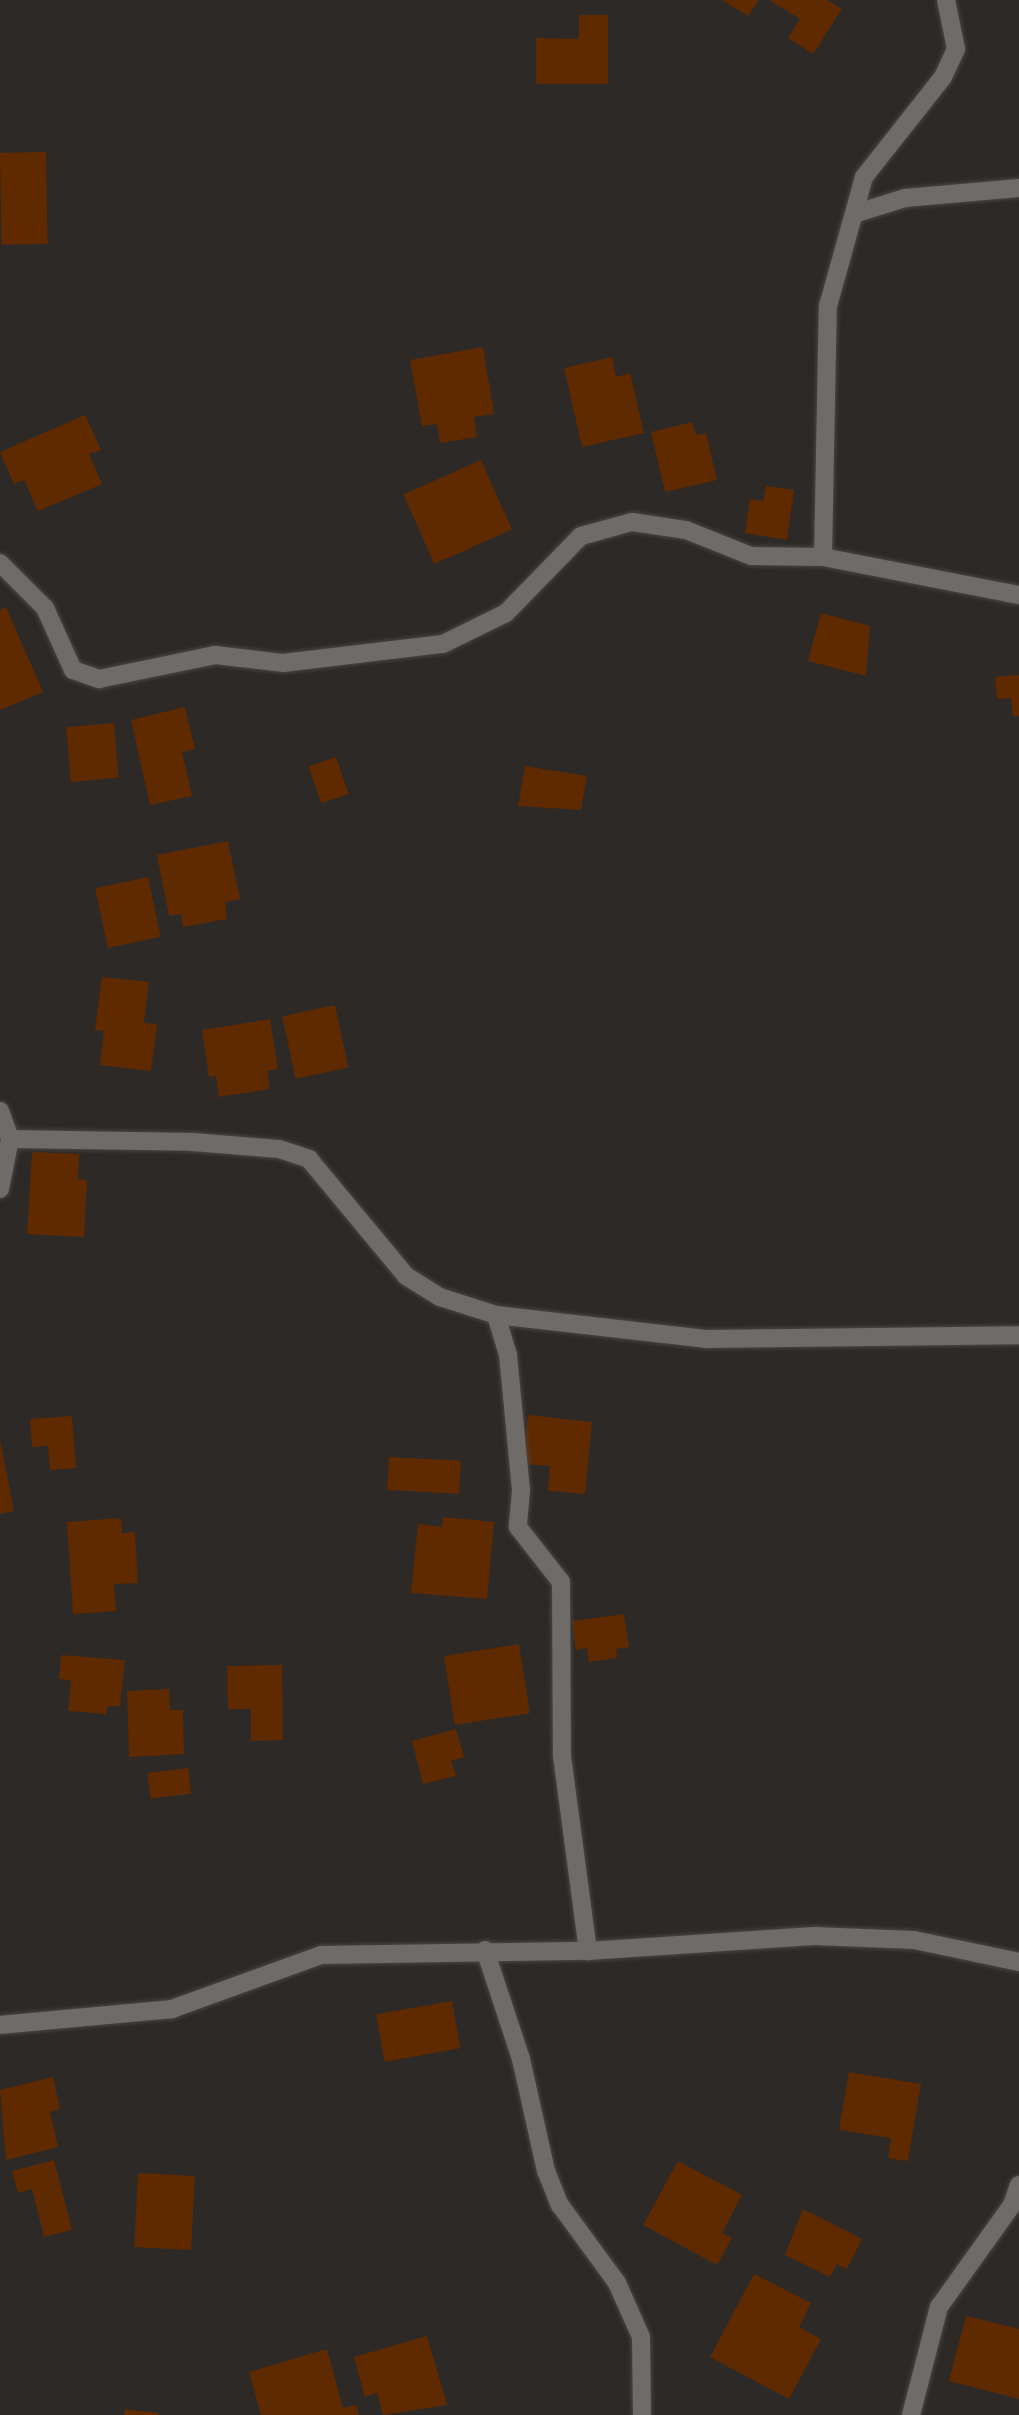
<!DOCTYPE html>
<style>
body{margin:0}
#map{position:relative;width:1019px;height:2415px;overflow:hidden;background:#2c2927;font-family:"Archivo Narrow",sans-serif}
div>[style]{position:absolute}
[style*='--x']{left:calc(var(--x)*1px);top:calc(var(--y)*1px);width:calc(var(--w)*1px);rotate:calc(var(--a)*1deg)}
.building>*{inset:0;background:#602a00;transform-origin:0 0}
.roads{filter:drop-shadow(0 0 2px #484544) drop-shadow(0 0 2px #484544)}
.minor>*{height:18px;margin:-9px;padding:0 9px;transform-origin:9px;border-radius:9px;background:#6f6b69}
span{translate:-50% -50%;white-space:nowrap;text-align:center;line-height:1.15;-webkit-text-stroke:5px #2c2927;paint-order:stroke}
</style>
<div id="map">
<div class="building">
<div style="clip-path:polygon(722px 0,759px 0,748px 16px)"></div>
<div style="clip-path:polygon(769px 0,827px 0,842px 9px,813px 54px,788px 38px,800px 19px)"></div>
<div style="clip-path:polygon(579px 15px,608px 15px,608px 84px,536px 84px,536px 38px,579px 39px)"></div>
<div style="left:46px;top:152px;width:92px;height:46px;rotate:89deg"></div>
<div style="clip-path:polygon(483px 347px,494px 414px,474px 417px,477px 437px,440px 443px,437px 424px,422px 426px,410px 360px)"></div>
<div style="clip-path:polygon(612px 357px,616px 377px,630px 373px,644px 433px,582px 447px,564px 368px)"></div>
<div style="clip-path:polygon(85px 415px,101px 450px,89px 454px,102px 484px,38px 511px,24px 480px,14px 484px,0 452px)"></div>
<div style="clip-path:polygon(692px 422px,696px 435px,706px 433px,717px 480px,665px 492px,651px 432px)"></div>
<div style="left:481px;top:460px;width:76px;height:85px;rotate:66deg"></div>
<div style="clip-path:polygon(766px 486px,794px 490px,787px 540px,745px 533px,750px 499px,763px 501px)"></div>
<div style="clip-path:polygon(6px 607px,43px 692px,0 710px,0 610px)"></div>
<div style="clip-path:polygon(821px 613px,870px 626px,866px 676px,808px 661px)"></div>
<div style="clip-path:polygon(1019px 675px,1019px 716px,1013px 717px,1011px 698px,997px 699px,995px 677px)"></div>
<div style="clip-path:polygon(185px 707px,195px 749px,182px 752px,192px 796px,150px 805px,131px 720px)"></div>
<div style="left:114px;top:723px;width:55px;height:48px;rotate:85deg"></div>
<div style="left:336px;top:757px;width:39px;height:29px;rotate:71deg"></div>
<div style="clip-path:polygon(525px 766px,587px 776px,581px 810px,518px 806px)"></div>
<div style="clip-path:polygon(228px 841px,240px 899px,225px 902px,227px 919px,183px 927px,181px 914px,169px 916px,157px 855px)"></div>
<div style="left:148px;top:877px;width:61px;height:54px;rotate:78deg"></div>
<div style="clip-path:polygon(102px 977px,149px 982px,144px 1023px,157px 1024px,151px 1071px,100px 1065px,104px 1031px,95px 1030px)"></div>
<div style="left:335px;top:1005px;width:64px;height:54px;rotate:78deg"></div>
<div style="clip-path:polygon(270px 1019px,278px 1069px,267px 1071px,270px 1089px,219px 1097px,216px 1076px,209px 1077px,202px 1030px)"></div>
<div style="clip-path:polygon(32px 1152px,79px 1154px,78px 1179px,87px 1180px,84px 1237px,27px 1234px)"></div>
<div style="clip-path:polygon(528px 1415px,592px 1422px,585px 1494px,548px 1491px,550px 1466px,523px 1464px)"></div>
<div style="clip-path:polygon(72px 1416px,76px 1468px,50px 1470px,48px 1446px,32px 1447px,30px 1419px)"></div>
<div style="clip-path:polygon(0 1439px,14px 1511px,0 1514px)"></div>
<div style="left:389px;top:1457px;width:72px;height:33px;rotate:3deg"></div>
<div style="clip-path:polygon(443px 1517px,494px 1522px,487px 1599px,411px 1593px,418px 1524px,442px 1527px)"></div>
<div style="clip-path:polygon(121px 1518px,122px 1533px,135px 1532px,138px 1583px,114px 1584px,116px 1611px,73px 1614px,67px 1522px)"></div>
<div style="clip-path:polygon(624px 1614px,629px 1647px,616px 1649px,617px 1658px,589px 1662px,587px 1648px,576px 1650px,572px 1621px)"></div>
<div style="left:519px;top:1644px;width:70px;height:76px;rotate:81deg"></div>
<div style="clip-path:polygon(61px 1655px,125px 1660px,120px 1706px,108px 1706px,106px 1714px,68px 1711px,71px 1680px,59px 1679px)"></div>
<div style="clip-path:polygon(282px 1665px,283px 1740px,251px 1741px,251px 1709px,228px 1709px,227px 1666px)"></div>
<div style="clip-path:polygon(169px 1689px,170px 1710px,183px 1710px,184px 1754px,129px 1757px,127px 1691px)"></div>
<div style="clip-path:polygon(456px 1729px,464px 1757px,451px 1761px,456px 1776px,423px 1784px,412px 1741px)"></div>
<div style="left:188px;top:1768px;width:26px;height:41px;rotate:83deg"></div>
<div style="left:452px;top:2001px;width:48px;height:77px;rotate:80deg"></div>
<div style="clip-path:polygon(849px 2072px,921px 2084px,908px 2161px,888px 2158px,891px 2138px,839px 2130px)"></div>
<div style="clip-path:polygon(53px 2077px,60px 2109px,50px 2112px,58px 2147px,6px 2160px,0 2090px)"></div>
<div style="clip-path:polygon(54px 2160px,72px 2230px,44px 2237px,32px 2189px,18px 2193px,12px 2171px)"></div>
<div style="clip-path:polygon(678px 2161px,742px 2195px,722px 2233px,732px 2238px,717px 2265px,643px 2225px)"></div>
<div style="left:138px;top:2173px;width:57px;height:74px;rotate:3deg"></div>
<div style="clip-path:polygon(803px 2209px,862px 2239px,847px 2269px,837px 2264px,830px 2277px,785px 2255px)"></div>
<div style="clip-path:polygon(754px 2274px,811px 2303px,799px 2327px,821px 2339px,789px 2399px,710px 2357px)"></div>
<div style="clip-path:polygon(966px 2316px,1019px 2329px,1019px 2399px,949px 2381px)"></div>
<div style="clip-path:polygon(427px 2336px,447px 2405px,383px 2415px,377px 2393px,365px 2397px,354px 2357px)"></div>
<div style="clip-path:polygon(327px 2349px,343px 2408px,356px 2405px,359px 2415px,261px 2415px,249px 2372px)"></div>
<div style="clip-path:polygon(125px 2409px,158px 2413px,158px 2415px,124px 2415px)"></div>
</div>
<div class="roads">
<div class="minor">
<div style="--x:854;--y:214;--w:53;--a:-17.4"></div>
<div style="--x:905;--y:198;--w:114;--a:-5"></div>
<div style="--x:823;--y:557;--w:251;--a:-88.9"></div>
<div style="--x:828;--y:306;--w:134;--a:-74.4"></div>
<div style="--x:864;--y:177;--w:127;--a:-51.7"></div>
<div style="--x:943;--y:77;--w:31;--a:-65"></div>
<div style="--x:956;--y:49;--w:50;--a:-101.5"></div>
<div style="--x:0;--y:563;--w:64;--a:45"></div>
<div style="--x:45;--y:608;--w:68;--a:65.7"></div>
<div style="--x:73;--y:670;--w:28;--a:19"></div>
<div style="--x:99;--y:679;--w:118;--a:-11.7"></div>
<div style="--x:215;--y:655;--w:68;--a:6.7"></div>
<div style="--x:283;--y:663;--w:161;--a:-6.8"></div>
<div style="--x:443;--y:644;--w:70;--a:-26.2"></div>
<div style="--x:506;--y:613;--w:107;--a:-45.8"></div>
<div style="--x:581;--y:536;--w:53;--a:-15.4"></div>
<div style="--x:632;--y:522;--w:55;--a:8.4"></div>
<div style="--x:686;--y:530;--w:70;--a:21.8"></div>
<div style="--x:751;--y:556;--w:72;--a:0.8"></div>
<div style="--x:823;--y:557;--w:200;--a:11"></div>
<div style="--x:0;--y:1111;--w:30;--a:70"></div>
<div style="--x:10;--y:1139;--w:51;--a:101.3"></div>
<div style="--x:10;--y:1139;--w:183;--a:0.9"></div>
<div style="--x:193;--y:1142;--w:86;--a:4.7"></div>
<div style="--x:279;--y:1149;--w:32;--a:18"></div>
<div style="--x:309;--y:1159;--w:152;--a:50.3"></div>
<div style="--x:406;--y:1276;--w:40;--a:32"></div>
<div style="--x:440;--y:1297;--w:59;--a:17.8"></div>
<div style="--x:496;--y:1315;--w:211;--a:6.5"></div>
<div style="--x:706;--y:1339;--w:313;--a:-0.7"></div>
<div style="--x:496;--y:1315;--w:42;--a:73.3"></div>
<div style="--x:508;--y:1355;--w:136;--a:84.5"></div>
<div style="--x:521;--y:1490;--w:37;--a:95"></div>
<div style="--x:518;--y:1527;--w:70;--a:52"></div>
<div style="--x:561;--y:1582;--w:174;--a:89.7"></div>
<div style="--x:562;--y:1756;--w:197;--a:82.4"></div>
<div style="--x:485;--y:1950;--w:115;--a:71.7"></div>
<div style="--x:521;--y:2059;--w:115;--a:77.4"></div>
<div style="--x:546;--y:2171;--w:37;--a:68"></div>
<div style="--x:560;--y:2205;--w:97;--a:53.8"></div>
<div style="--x:617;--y:2283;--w:59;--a:66"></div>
<div style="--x:641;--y:2337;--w:78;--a:89.3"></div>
<div style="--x:0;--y:2025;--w:173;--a:-5.3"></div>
<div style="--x:172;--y:2009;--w:158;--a:-19.9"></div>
<div style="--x:321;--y:1955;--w:267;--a:-0.9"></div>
<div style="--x:588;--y:1951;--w:226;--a:-3.8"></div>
<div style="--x:814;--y:1936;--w:100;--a:2.3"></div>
<div style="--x:914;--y:1940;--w:107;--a:11.8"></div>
<div style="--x:911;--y:2415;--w:112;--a:-75.5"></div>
<div style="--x:939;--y:2307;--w:125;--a:-54.4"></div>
<div style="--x:1012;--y:2205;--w:21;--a:-71"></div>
</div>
</div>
</div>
